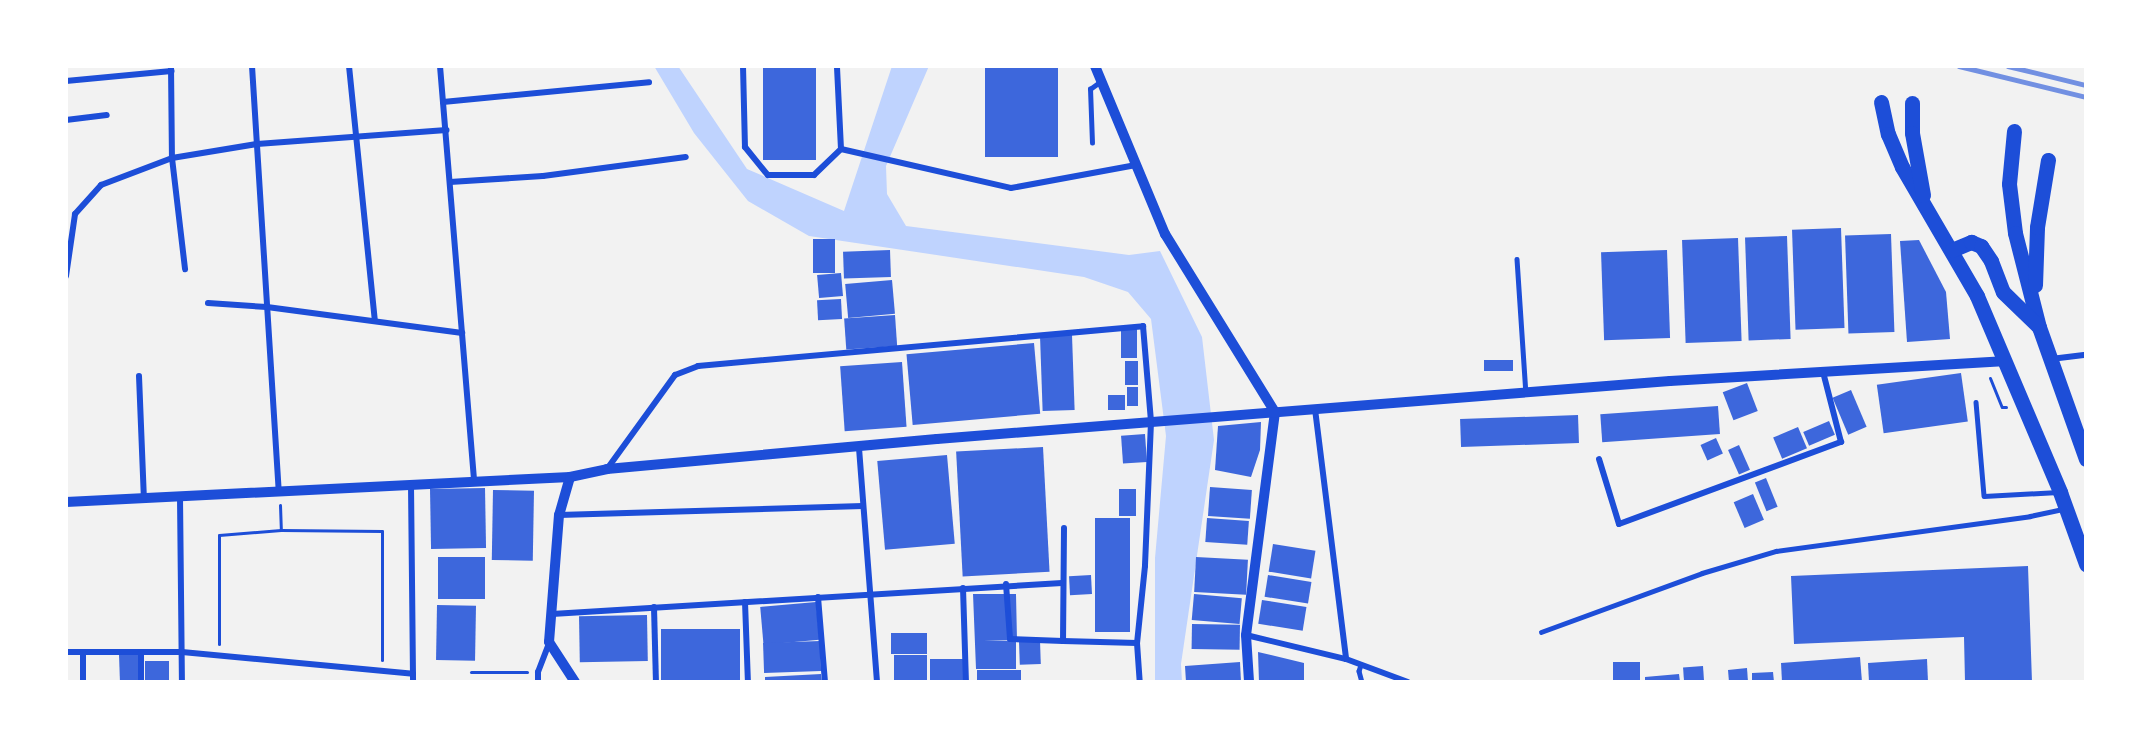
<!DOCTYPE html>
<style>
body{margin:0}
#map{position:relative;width:2152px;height:748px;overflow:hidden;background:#f2f2f2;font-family:"PT Sans Narrow",sans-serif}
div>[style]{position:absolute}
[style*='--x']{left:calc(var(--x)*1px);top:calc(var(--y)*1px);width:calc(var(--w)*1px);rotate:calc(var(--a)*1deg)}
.water>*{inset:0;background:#bfd3fe}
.building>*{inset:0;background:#3d67dc;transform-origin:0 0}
.path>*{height:3px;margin:-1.5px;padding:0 1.5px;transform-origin:1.5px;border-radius:1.5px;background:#1d4ed8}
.service>*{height:4.5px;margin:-2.25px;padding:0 2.25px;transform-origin:2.25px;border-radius:2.25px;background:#1d4ed8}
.minor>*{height:6px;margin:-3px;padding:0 3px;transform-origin:3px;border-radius:3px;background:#1d4ed8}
.tertiary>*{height:10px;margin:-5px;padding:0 5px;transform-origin:5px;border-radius:5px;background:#1d4ed8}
.primary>*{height:15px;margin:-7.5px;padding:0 7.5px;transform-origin:7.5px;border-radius:7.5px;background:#1d4ed8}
.rail>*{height:4.5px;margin:-2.25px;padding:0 2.25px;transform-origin:2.25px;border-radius:2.25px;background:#7290e2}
span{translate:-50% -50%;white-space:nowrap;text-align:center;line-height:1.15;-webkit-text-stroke:6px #fff;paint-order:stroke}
.frame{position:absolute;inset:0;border:68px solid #fff;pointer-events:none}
</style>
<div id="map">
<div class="water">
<div style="clip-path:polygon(654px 66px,678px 66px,747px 169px,844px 211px,892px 66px,929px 66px,886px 166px,887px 194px,906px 226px,1129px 255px,1160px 251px,1202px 337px,1214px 440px,1181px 664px,1182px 682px,1155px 682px,1155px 558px,1166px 436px,1151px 319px,1128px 292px,1084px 277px,809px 236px,748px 201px,694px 133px)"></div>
</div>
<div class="building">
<div style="left:763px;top:66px;width:53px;height:94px"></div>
<div style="left:985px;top:66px;width:73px;height:91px"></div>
<div style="left:1841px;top:228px;width:100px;height:49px;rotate:88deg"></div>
<div style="left:1891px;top:234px;width:98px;height:46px;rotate:88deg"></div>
<div style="left:1787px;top:236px;width:103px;height:42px;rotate:88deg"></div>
<div style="left:1738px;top:238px;width:103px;height:56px;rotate:88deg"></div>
<div style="left:813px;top:239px;width:22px;height:34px"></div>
<div style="clip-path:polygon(1919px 240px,1946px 292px,1950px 339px,1907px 342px,1900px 241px)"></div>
<div style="left:890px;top:250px;width:27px;height:47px;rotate:88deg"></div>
<div style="left:1667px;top:250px;width:88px;height:66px;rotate:88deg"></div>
<div style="left:841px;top:273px;width:23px;height:24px;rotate:85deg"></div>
<div style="left:892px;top:280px;width:34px;height:47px;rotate:85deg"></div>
<div style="left:841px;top:299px;width:20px;height:24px;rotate:87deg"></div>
<div style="left:895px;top:315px;width:31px;height:51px;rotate:86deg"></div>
<div style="left:1121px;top:328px;width:16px;height:30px"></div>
<div style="left:1072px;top:335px;width:75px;height:32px;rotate:88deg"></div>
<div style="left:1034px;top:343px;width:71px;height:128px;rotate:85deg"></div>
<div style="left:1513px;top:360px;width:11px;height:29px;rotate:90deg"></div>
<div style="left:1125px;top:361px;width:13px;height:24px"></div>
<div style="left:902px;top:362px;width:65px;height:62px;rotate:86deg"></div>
<div style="left:1961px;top:373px;width:49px;height:85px;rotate:82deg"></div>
<div style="left:1747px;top:383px;width:30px;height:26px;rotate:69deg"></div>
<div style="left:1127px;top:387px;width:11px;height:19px"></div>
<div style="left:1851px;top:390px;width:40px;height:20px;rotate:67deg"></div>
<div style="left:1108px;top:395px;width:17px;height:15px"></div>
<div style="left:1718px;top:406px;width:28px;height:118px;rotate:86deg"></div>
<div style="left:1578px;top:415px;width:28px;height:118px;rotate:88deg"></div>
<div style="left:1829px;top:421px;width:15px;height:28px;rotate:67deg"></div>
<div style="clip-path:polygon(1261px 422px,1260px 450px,1251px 477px,1215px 470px,1218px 426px)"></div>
<div style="left:1798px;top:427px;width:23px;height:27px;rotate:67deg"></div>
<div style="left:1145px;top:434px;width:28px;height:24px;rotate:86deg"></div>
<div style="left:1716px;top:438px;width:17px;height:17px;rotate:66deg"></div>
<div style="left:1739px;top:445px;width:27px;height:12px;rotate:66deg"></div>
<div style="left:1043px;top:447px;width:125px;height:87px;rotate:87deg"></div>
<div style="left:947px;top:455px;width:89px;height:70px;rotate:85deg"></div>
<div style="left:1766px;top:478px;width:31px;height:12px;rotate:68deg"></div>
<div style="left:1210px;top:487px;width:42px;height:29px;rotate:4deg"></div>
<div style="left:485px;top:488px;width:60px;height:55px;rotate:89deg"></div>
<div style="left:1119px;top:489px;width:17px;height:27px"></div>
<div style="left:493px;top:490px;width:41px;height:70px;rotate:1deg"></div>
<div style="left:1753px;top:494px;width:28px;height:21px;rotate:67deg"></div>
<div style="left:1095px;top:518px;width:35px;height:114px"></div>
<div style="left:1207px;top:518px;width:42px;height:24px;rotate:4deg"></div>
<div style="left:1273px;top:544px;width:43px;height:28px;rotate:9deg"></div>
<div style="left:438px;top:557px;width:47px;height:42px"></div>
<div style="left:1196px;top:557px;width:52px;height:35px;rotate:3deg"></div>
<div style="clip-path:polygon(2028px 566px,2032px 682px,1965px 682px,1964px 637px,1794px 644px,1791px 576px)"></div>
<div style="left:1091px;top:575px;width:19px;height:22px;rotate:87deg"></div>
<div style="left:1268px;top:575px;width:44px;height:22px;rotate:9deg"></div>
<div style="clip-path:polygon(973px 594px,1016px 594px,1017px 640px,984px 641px,1016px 641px,1016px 669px,976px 669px)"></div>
<div style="left:1194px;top:594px;width:48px;height:26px;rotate:5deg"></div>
<div style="left:1262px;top:600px;width:45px;height:24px;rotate:9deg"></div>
<div style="left:816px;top:602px;width:38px;height:56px;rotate:85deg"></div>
<div style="left:437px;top:605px;width:39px;height:55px;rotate:1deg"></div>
<div style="left:647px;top:615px;width:46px;height:68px;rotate:89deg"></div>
<div style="left:1192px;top:624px;width:48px;height:25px;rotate:1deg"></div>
<div style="left:740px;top:629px;width:53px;height:79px;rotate:90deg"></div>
<div style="left:891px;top:633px;width:36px;height:21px"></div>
<div style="left:820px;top:641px;width:30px;height:57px;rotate:88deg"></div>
<div style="left:1040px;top:641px;width:23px;height:21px;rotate:88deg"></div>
<div style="clip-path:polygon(1258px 652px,1304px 663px,1304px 682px,1259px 682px)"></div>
<div style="left:139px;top:654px;width:28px;height:20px;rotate:88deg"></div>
<div style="left:894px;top:655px;width:33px;height:27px"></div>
<div style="clip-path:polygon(1860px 657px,1862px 682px,1782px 682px,1781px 663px)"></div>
<div style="left:930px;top:659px;width:34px;height:23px"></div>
<div style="clip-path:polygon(1927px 659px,1928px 682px,1869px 682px,1868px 663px)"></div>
<div style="left:145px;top:661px;width:24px;height:21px"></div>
<div style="clip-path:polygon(1240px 662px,1241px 682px,1186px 682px,1185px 666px)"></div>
<div style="left:1613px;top:662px;width:27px;height:20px"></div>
<div style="left:1703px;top:666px;width:16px;height:20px;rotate:86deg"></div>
<div style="clip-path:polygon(1747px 668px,1748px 682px,1729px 682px,1728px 670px)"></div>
<div style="left:1021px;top:670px;width:12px;height:44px;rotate:90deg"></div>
<div style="clip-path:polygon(1773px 672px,1774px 682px,1752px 682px,1752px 673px)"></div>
<div style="clip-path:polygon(821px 674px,822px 682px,765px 682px,765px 677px)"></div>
<div style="clip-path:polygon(1679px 674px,1680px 682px,1645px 682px,1645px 677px)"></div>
</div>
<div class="path">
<div style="--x:1990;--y:378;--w:31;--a:68"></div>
<div style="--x:2002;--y:407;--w:4;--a:0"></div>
<div style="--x:280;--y:505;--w:25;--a:88"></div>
<div style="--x:219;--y:644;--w:109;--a:-90"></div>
<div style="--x:219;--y:535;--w:62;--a:-4.6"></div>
<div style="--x:281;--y:530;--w:101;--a:0.6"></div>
<div style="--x:382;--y:531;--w:129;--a:90"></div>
<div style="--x:471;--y:672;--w:56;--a:0"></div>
</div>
<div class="service">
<div style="--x:1092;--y:143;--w:54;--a:-92.1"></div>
<div style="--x:1090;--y:89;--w:14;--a:-36"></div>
<div style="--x:1517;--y:259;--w:134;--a:86.2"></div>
<div style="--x:1976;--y:402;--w:94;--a:85.1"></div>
<div style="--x:1984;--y:496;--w:74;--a:-3.1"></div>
<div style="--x:1541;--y:632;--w:171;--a:-20.1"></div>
<div style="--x:1702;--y:573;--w:77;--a:-16.6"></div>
<div style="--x:1776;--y:551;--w:256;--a:-7.8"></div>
<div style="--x:2030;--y:516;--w:33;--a:-12"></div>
<div style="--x:1361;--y:665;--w:6;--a:108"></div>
<div style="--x:1359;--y:671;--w:11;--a:75"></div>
</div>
<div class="minor">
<div style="--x:171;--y:66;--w:92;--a:89.4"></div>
<div style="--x:172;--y:158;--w:112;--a:83.3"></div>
<div style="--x:252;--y:66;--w:426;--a:86.4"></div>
<div style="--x:349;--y:66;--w:256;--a:84.2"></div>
<div style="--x:440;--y:66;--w:416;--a:85.3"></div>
<div style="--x:743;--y:66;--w:81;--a:88.6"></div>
<div style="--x:745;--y:147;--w:36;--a:51"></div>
<div style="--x:768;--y:175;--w:46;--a:0"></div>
<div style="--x:814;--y:175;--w:37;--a:-44"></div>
<div style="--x:841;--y:149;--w:83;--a:-92.8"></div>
<div style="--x:66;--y:81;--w:106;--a:-5.4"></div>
<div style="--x:443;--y:102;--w:207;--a:-5.5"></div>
<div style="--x:66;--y:120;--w:41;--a:-7"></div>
<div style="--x:841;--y:149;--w:174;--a:12.9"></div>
<div style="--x:1011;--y:188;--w:127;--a:-10.4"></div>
<div style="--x:450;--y:182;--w:93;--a:-3.7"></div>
<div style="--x:543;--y:176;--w:144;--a:-7.6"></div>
<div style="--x:66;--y:276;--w:63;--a:-81.7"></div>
<div style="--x:75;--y:214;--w:39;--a:-48"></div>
<div style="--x:101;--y:185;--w:76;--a:-20.8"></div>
<div style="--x:172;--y:158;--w:86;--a:-9.4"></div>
<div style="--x:257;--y:144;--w:190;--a:-4.2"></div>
<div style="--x:208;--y:303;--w:59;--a:3.9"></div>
<div style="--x:267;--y:307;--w:197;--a:7.6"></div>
<div style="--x:2051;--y:359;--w:35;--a:-7"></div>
<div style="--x:139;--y:376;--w:122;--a:87.7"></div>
<div style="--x:1315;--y:409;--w:252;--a:82.9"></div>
<div style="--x:859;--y:448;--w:235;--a:85.6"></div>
<div style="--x:1599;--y:459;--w:68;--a:72.9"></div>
<div style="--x:1619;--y:524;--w:237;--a:-20.3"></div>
<div style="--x:1841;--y:442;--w:72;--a:-104.4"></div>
<div style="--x:607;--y:469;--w:116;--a:-54.1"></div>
<div style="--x:675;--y:375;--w:25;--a:-21"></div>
<div style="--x:698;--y:366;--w:447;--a:-5.1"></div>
<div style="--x:1143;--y:326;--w:96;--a:85.2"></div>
<div style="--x:1151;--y:422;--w:144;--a:92.4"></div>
<div style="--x:1145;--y:566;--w:77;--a:95.9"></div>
<div style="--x:1137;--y:643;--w:39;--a:86"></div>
<div style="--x:411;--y:485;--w:197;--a:89.4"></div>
<div style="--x:180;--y:497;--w:185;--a:89.4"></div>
<div style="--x:559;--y:515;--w:304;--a:-1.7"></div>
<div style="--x:1064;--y:528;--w:113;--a:90.5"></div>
<div style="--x:1063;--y:641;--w:74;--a:1.5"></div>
<div style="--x:1006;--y:584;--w:55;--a:85.8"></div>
<div style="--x:1010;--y:639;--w:53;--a:2.2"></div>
<div style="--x:963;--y:588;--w:94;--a:88.2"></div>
<div style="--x:818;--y:597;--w:85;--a:85.3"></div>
<div style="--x:745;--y:602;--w:80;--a:87.9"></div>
<div style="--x:654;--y:607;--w:75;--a:88.5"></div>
<div style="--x:552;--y:614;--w:511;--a:-3.48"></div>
<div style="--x:1246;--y:635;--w:103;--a:13.5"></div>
<div style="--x:1346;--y:659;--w:66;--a:20.4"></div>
<div style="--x:66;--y:652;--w:116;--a:0"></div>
<div style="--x:182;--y:652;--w:232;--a:5.4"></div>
<div style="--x:83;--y:652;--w:30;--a:90"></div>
<div style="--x:141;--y:682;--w:30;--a:-90"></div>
<div style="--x:538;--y:682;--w:10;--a:-90"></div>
<div style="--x:538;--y:672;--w:31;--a:-69"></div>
</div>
<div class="tertiary">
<div style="--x:1095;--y:66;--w:182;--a:67.4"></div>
<div style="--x:1165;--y:234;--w:209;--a:58.3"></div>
<div style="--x:1275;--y:412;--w:225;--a:97.4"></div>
<div style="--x:1246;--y:635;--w:47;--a:86.3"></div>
<div style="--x:570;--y:477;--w:40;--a:106"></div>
<div style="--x:559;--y:515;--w:127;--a:94.5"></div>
<div style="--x:549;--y:642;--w:48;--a:57"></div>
<div style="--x:66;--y:502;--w:505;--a:-2.84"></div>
<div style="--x:570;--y:477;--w:38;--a:-12"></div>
<div style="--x:607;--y:469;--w:331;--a:-5.2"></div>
<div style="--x:937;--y:439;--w:735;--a:-4.52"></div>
<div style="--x:1670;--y:381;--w:333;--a:-3.4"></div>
</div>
<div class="primary">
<div style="--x:1881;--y:102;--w:33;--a:78"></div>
<div style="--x:1888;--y:134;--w:36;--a:67"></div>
<div style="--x:1902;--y:167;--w:149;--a:59.8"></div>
<div style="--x:1977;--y:296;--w:213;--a:67"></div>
<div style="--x:2060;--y:492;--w:77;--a:70.1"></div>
<div style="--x:1912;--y:103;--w:30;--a:90"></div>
<div style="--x:1912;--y:133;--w:63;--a:79.9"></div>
<div style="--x:2014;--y:131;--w:53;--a:95.4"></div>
<div style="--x:2009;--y:184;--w:49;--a:83"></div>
<div style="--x:2015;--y:233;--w:97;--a:75.7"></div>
<div style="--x:2039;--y:327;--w:140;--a:70.4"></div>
<div style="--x:1952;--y:250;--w:21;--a:-23"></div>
<div style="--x:1971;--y:242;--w:11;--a:22"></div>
<div style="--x:1981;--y:246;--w:18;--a:56"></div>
<div style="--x:1991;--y:261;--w:33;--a:69"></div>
<div style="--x:2003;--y:292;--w:50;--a:44.2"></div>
<div style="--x:2035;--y:285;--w:58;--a:-88"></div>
<div style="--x:2037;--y:227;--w:68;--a:-80.7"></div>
</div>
<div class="rail">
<div style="--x:1959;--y:66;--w:131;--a:13.7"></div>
<div style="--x:2008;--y:66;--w:80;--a:13.7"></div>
</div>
<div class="frame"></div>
</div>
